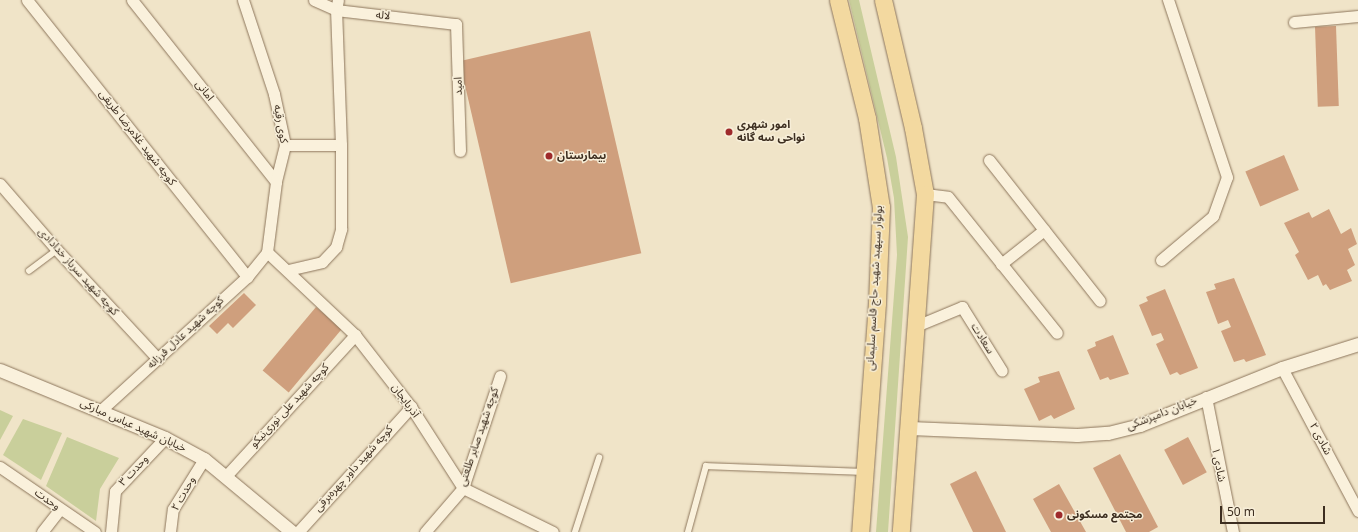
<!DOCTYPE html>
<meta charset="utf-8">
<style>
body{margin:0}
#map{position:relative;width:1358px;height:532px;overflow:hidden;background:#f0e4c8;font-family:Georgia,"Noto Sans Arabic",serif}
div>[style]{position:absolute}
[style*='--x']{left:calc(var(--x)*1px);top:calc(var(--y)*1px);width:calc(var(--w)*1px);rotate:calc(var(--a)*1deg)}
.green>*{inset:0;background:#c9cf9b}
.building>*{inset:0;background:#cf9f7d;transform-origin:0 0}
.roads{filter:drop-shadow(0 0 1px #8d765c) drop-shadow(0 0 1px #8d765c)}
.service>*{height:5.5px;margin:-2.75px;padding:0 2.75px;transform-origin:2.75px;border-radius:2.75px;background:#faf1dc}
.minor>*{height:11px;margin:-5.5px;padding:0 5.5px;transform-origin:5.5px;border-radius:5.5px;background:#faf1dc}
.tertiary>*{height:13px;margin:-6.5px;padding:0 6.5px;transform-origin:6.5px;border-radius:6.5px;background:#faf1dc}
.primary>*{height:17px;margin:-8.5px;padding:0 8.5px;transform-origin:8.5px;border-radius:8.5px;background:#f3d9a0}
.dots>*{width:11px;height:11px;translate:-50% -50%;box-sizing:border-box;border:2px solid #f7eed8;border-radius:50%}
span{translate:-50% -50%;white-space:nowrap;text-align:center;line-height:1.15;-webkit-text-stroke:3px #f7eed8;paint-order:stroke}
.street-label{font-size:11px;color:#3d2e20}
.poi-label{font-size:11px;color:#3d2e20;font-weight:700}
.left{translate:0 -50%;text-align:left}
.scale{position:absolute;left:1220px;top:506px;width:105px;height:18px;box-sizing:border-box;border:2px solid #3d2e20;border-top:0;padding-left:5px;font-size:12px;line-height:14px;white-space:nowrap;color:#3d2e20;-webkit-text-stroke:3px #f7eed8;paint-order:stroke}
</style>
<div id="map">
<div class="green">
<div style="clip-path:polygon(849px 0,859px 0,896px 157px,908px 237px,888px 532px,876px 532px,897px 255px,894px 198px,887px 158px)"></div>
<div style="clip-path:polygon(0 410px,13px 416px,0 440px)"></div>
<div style="clip-path:polygon(23px 419px,62px 433px,41px 480px,3px 455px)"></div>
<div style="clip-path:polygon(67px 437px,119px 458px,100px 489px,96px 521px,46px 486px)"></div>
</div>
<div class="building">
<div style="left:1336px;top:26px;width:80px;height:21px;rotate:88deg"></div>
<div style="left:590px;top:31px;width:228px;height:134px;rotate:77deg"></div>
<div style="left:1284px;top:155px;width:38px;height:42px;rotate:67deg"></div>
<div style="clip-path:polygon(1329px 209px,1341px 234px,1351px 228px,1357px 244px,1348px 249px,1355px 265px,1347px 270px,1352px 281px,1330px 290px,1326px 284px,1323px 286px,1318px 275px,1308px 280px,1295px 255px,1299px 252px,1284px 223px,1309px 212px,1312px 218px)"></div>
<div style="clip-path:polygon(1234px 278px,1266px 355px,1246px 362px,1244px 359px,1234px 362px,1221px 331px,1231px 327px,1228px 320px,1218px 324px,1206px 292px,1216px 289px,1214px 284px)"></div>
<div style="clip-path:polygon(1165px 289px,1198px 368px,1180px 375px,1177px 372px,1170px 375px,1156px 344px,1164px 340px,1161px 333px,1152px 336px,1139px 305px,1148px 301px,1146px 297px)"></div>
<div style="clip-path:polygon(244px 293px,256px 305px,233px 328px,228px 323px,217px 334px,209px 326px)"></div>
<div style="left:316px;top:307px;width:34px;height:83px;rotate:40deg"></div>
<div style="clip-path:polygon(1113px 335px,1129px 374px,1110px 380px,1108px 377px,1100px 380px,1087px 350px,1096px 346px,1095px 342px)"></div>
<div style="clip-path:polygon(1059px 371px,1075px 409px,1054px 419px,1051px 415px,1039px 421px,1024px 389px,1040px 382px,1038px 377px)"></div>
<div style="left:1188px;top:437px;width:40px;height:27px;rotate:62deg"></div>
<div style="clip-path:polygon(1120px 454px,1158px 527px,1149px 532px,1126px 532px,1093px 468px)"></div>
<div style="clip-path:polygon(976px 471px,1006px 532px,973px 532px,950px 484px)"></div>
<div style="clip-path:polygon(1059px 484px,1086px 532px,1051px 532px,1033px 499px)"></div>
</div>
<div class="roads">
<div class="service">
<div style="--x:29;--y:271;--w:35;--a:-37"></div>
<div style="--x:575;--y:532;--w:78;--a:-72"></div>
<div style="--x:688;--y:532;--w:68;--a:-74.7"></div>
<div style="--x:706;--y:466;--w:156;--a:2.2"></div>
</div>
<div class="minor">
<div style="--x:27;--y:0;--w:354;--a:51.5"></div>
<div style="--x:132;--y:0;--w:232;--a:51.6"></div>
<div style="--x:243;--y:0;--w:99;--a:71.7"></div>
<div style="--x:274;--y:94;--w:52;--a:77.8"></div>
<div style="--x:285;--y:145;--w:38;--a:104"></div>
<div style="--x:276;--y:182;--w:71;--a:97.3"></div>
<div style="--x:314;--y:0;--w:24;--a:24"></div>
<div style="--x:336;--y:10;--w:121;--a:6.7"></div>
<div style="--x:456;--y:24;--w:127;--a:88.2"></div>
<div style="--x:1294;--y:22;--w:64;--a:-5.4"></div>
<div style="--x:285;--y:145;--w:56;--a:0"></div>
<div style="--x:989;--y:160;--w:179;--a:51.8"></div>
<div style="--x:0;--y:184;--w:87;--a:49.2"></div>
<div style="--x:57;--y:250;--w:149;--a:47.2"></div>
<div style="--x:925;--y:194;--w:23;--a:7"></div>
<div style="--x:948;--y:197;--w:174;--a:51.3"></div>
<div style="--x:267;--y:252;--w:121;--a:43.3"></div>
<div style="--x:355;--y:335;--w:91;--a:52.1"></div>
<div style="--x:411;--y:407;--w:96;--a:57.3"></div>
<div style="--x:463;--y:488;--w:100;--a:26.1"></div>
<div style="--x:1161;--y:260;--w:68;--a:-40.2"></div>
<div style="--x:1213;--y:216;--w:41;--a:-70.3"></div>
<div style="--x:1227;--y:177;--w:187;--a:-108.4"></div>
<div style="--x:1001;--y:264;--w:55;--a:-38.3"></div>
<div style="--x:288;--y:270;--w:35;--a:-13"></div>
<div style="--x:322;--y:262;--w:21;--a:-47"></div>
<div style="--x:336;--y:247;--w:19;--a:-74"></div>
<div style="--x:341;--y:229;--w:84;--a:-90"></div>
<div style="--x:341;--y:145;--w:135;--a:-92.1"></div>
<div style="--x:336;--y:10;--w:10;--a:-79"></div>
<div style="--x:916;--y:326;--w:50;--a:-22.4"></div>
<div style="--x:962;--y:307;--w:75;--a:58"></div>
<div style="--x:1282;--y:368;--w:162;--a:62"></div>
<div style="--x:1206;--y:397;--w:138;--a:78.7"></div>
<div style="--x:100;--y:411;--w:199;--a:-42.4"></div>
<div style="--x:247;--y:277;--w:32;--a:-51"></div>
<div style="--x:0;--y:467;--w:115;--a:34.4"></div>
<div style="--x:225;--y:477;--w:193;--a:-47.5"></div>
<div style="--x:42;--y:532;--w:29;--a:-52"></div>
<div style="--x:111;--y:532;--w:41;--a:-84.4"></div>
<div style="--x:115;--y:491;--w:73;--a:-46.7"></div>
<div style="--x:170;--y:532;--w:23;--a:-83"></div>
<div style="--x:173;--y:509;--w:59;--a:-58.2"></div>
<div style="--x:298;--y:532;--w:169;--a:-47.9"></div>
<div style="--x:425;--y:532;--w:58;--a:-49.2"></div>
<div style="--x:463;--y:488;--w:118;--a:-71.7"></div>
</div>
<div class="tertiary">
<div style="--x:0;--y:370;--w:178;--a:22.4"></div>
<div style="--x:165;--y:438;--w:44;--a:28.3"></div>
<div style="--x:204;--y:459;--w:114;--a:39.7"></div>
<div style="--x:910;--y:428;--w:167;--a:2.4"></div>
<div style="--x:1077;--y:435;--w:31;--a:-4"></div>
<div style="--x:1108;--y:433;--w:33;--a:-14"></div>
<div style="--x:1140;--y:425;--w:153;--a:-21.9"></div>
<div style="--x:1282;--y:368;--w:80;--a:-17.5"></div>
</div>
<div class="primary">
<div style="--x:838;--y:0;--w:122;--a:76.2"></div>
<div style="--x:867;--y:118;--w:90;--a:81.1"></div>
<div style="--x:881;--y:207;--w:96;--a:92.4"></div>
<div style="--x:877;--y:303;--w:230;--a:94.2"></div>
<div style="--x:883;--y:0;--w:131;--a:76.8"></div>
<div style="--x:913;--y:128;--w:67;--a:79.7"></div>
<div style="--x:925;--y:194;--w:339;--a:94.1"></div>
</div>
</div>
<div class="dots">
<div style="left:729px;top:132px;background:#9e2a2b"></div>
<div style="left:549px;top:156px;background:#9e2a2b"></div>
<div style="left:1059px;top:515px;background:#9e2a2b"></div>
</div>
<div class="street-label">
<span style="left:383px;top:16px;rotate:6deg">لاله</span>
<span style="left:459px;top:86px;rotate:-91deg">امید</span>
<span style="left:204px;top:91px;rotate:52deg">امانی</span>
<span style="left:280px;top:124px;rotate:80deg">کوی رقیه</span>
<span style="left:137px;top:138px;rotate:52deg">کوچه شهید غلامرضا طریقی</span>
<span style="left:78px;top:272px;rotate:48deg">کوچه شهید سرباز خدادادی</span>
<span style="left:875px;top:288px;rotate:-87deg">بولوار سپهبد شهید حاج قاسم سلیمانی</span>
<span style="left:186px;top:333px;rotate:-43deg">کوچه شهید عادل فرزانه</span>
<span style="left:982px;top:339px;rotate:58deg">سعادت</span>
<span style="left:405px;top:401px;rotate:54deg">آذربایجان</span>
<span style="left:290px;top:406px;rotate:-47deg">کوچه شهید علی نوری‌نیکو</span>
<span style="left:1162px;top:414px;rotate:-21deg">خیابان دامپزشکی</span>
<span style="left:133px;top:426px;rotate:24deg">خیابان شهید عباس مبارکی</span>
<span style="left:479px;top:437px;rotate:-71deg">کوچه شهید صابر طلعتی</span>
<span style="left:1320px;top:439px;rotate:62deg">شادی ۲</span>
<span style="left:1218px;top:465px;rotate:79deg">شادی ۱</span>
<span style="left:354px;top:469px;rotate:-48deg">کوچه شهید داور چهره‌برقی</span>
<span style="left:134px;top:471px;rotate:-47deg">وحدت ۳</span>
<span style="left:184px;top:494px;rotate:-61deg">وحدت ۲</span>
<span style="left:47px;top:500px;rotate:35deg">وحدت</span>
</div>
<div class="poi-label">
<span class="left" style="left:737px;top:132px">امور شهری<br>نواحی سه گانه</span>
<span class="left" style="left:557px;top:156px">بیمارستان</span>
<span class="left" style="left:1067px;top:515px">مجتمع مسکونی</span>
</div>
<div class="scale">50 m</div>
</div>
